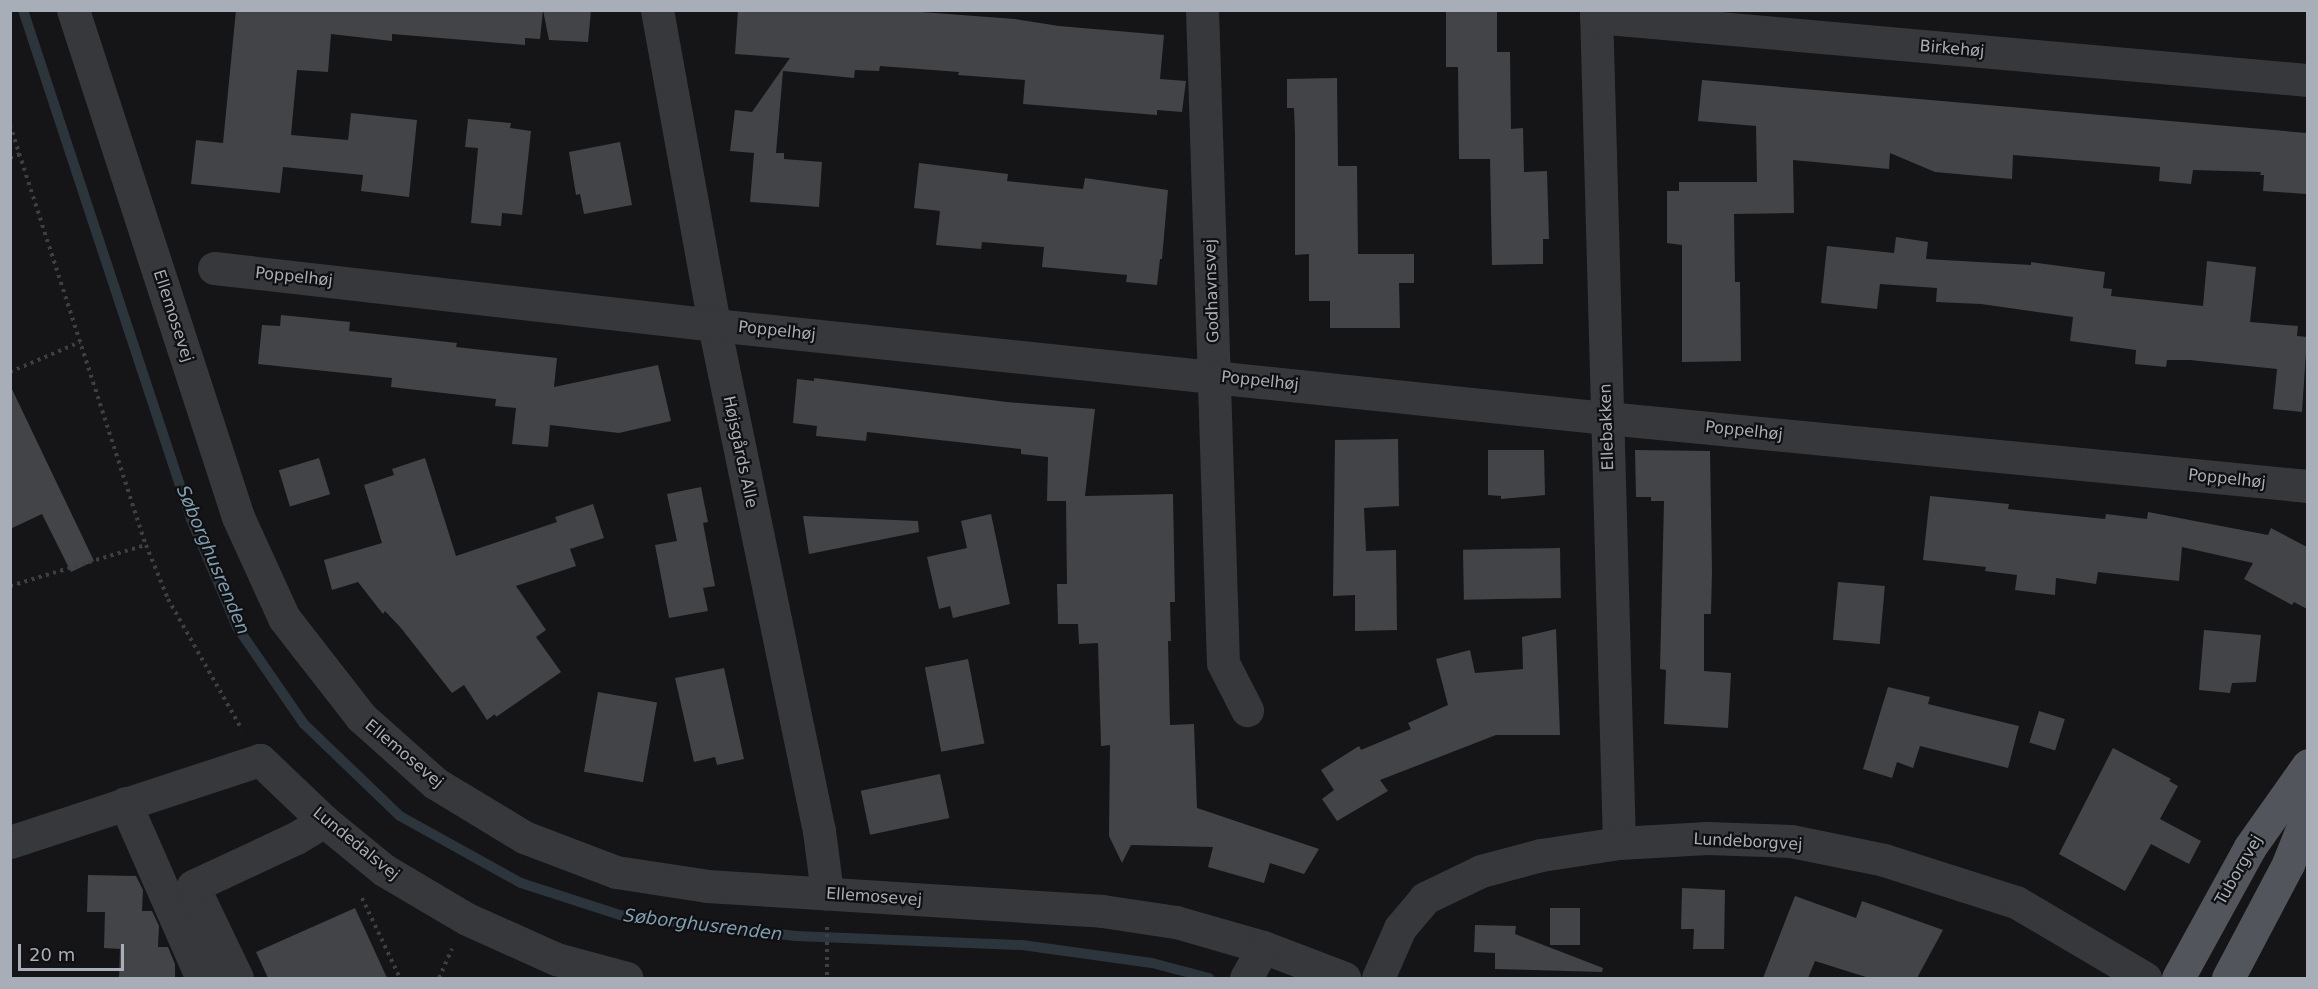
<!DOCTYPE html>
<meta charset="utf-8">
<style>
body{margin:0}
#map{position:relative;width:2318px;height:989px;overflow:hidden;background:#151517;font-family:"DejaVu Sans",sans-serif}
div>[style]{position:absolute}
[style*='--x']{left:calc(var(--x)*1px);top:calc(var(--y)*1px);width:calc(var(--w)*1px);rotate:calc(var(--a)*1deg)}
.stream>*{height:10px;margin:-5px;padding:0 5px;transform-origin:5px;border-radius:5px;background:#2c353b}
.building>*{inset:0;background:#424447;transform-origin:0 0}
.path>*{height:4px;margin-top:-2px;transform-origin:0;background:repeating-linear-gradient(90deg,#3c3f43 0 3px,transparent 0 7.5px)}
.minor>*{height:33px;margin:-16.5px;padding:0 16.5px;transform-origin:16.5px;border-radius:16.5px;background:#36383c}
.major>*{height:33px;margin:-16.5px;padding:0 16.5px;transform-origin:16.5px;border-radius:16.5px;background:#52555b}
span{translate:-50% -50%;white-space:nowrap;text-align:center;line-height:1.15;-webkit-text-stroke:4.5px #101012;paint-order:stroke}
.street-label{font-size:16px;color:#a8aeb7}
.water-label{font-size:18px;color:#809eb1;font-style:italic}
.frame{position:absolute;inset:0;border:12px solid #a8aeb7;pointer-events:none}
.scale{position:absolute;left:18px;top:944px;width:106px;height:27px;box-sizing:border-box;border:3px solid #a8aeb7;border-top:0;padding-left:8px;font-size:18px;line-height:21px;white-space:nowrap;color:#a8aeb7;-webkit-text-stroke:4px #101012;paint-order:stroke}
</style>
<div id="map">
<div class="stream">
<div style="--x:23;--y:10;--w:536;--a:71.73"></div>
<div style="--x:191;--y:519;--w:117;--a:66.9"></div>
<div style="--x:237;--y:627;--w:118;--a:55.4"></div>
<div style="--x:304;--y:724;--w:133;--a:43.8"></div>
<div style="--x:400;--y:816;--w:138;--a:29"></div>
<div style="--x:521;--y:883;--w:104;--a:17.9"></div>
<div style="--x:620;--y:915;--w:177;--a:6.8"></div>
<div style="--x:796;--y:936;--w:226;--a:2.3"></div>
<div style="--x:1022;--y:945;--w:131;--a:7.9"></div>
<div style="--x:1152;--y:963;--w:59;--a:14.7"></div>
</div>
<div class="building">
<div style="clip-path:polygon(236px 10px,543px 10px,540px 39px,525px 38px,525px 45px,392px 34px,392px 41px,331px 34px,328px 72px,297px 70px,291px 135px,348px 140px,351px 113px,417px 120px,409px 197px,361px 191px,363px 175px,283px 167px,280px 193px,191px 184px,196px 140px,223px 143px)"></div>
<div style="clip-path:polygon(543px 10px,591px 10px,588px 42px,549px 40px)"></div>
<div style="clip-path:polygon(738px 10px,894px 10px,1015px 19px,1059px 26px,1164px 35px,1160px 79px,1186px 81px,1182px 112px,1157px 110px,1157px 115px,1023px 104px,1025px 80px,958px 75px,959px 72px,880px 66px,879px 71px,855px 70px,854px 78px,783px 71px,776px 153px,784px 153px,784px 159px,822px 162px,819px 207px,750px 202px,754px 153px,730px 151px,735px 110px,752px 112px,790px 58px,735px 54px)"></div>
<div style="clip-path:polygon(1446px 10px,1497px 10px,1497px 52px,1510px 52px,1511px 129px,1523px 128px,1524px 172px,1547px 171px,1549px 239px,1543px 239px,1543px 264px,1492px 265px,1490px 159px,1459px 159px,1458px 67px,1446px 67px)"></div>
<div style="clip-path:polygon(1337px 78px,1338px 166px,1357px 166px,1358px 254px,1414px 254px,1414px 283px,1399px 283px,1400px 328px,1330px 328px,1330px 301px,1309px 301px,1309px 254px,1295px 255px,1295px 134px,1294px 108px,1287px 108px,1287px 79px)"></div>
<div style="clip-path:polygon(1702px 80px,2307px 133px,2306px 194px,2263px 191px,2264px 175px,2260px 175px,2261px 172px,2193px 170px,2191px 184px,2159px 181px,2160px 167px,2013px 155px,2012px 179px,1935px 172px,1890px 153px,1889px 169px,1793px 160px,1794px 213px,1734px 214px,1735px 282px,1740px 282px,1741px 361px,1682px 362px,1682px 245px,1667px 243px,1667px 191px,1679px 191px,1679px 182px,1757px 182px,1756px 126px,1698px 121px)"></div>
<div style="clip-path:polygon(468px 119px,511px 123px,510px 128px,531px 131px,522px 215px,502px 213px,501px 226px,471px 223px,478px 148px,465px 147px)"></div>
<div style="clip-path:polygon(620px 142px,632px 205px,584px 214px,580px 194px,576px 195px,569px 152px)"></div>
<div style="clip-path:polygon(919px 163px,1008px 174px,1007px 181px,1083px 189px,1085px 178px,1168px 190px,1162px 259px,1160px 259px,1157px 285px,1126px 282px,1127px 275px,1042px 267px,1044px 247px,982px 242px,981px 249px,936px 245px,940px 211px,914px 208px)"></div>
<div style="clip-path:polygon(1896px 237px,1928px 242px,1926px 259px,2031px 265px,2031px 262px,2105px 272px,2103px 288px,2112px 289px,2111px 296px,2203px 306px,2207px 261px,2256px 267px,2250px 322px,2298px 326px,2297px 336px,2307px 337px,2302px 412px,2273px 409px,2277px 369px,2190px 360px,2167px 360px,2166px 367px,2135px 364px,2136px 350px,2070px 341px,2073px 317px,1981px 304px,1936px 302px,1937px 288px,1880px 284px,1877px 309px,1821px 303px,1827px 246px,1894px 253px)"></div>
<div style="clip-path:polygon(281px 315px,350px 322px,349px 331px,457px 343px,456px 347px,557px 358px,554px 387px,658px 365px,671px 421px,619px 433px,550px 425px,548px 447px,512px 444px,516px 408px,495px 406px,496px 399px,391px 387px,392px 378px,258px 364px,262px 325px,280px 326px)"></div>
<div style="clip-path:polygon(814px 378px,1007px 402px,1095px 409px,1085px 496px,1173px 494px,1175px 602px,1170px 602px,1171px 641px,1168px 641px,1170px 725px,1194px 724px,1197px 808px,1319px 849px,1304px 874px,1270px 863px,1264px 883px,1208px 867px,1213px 847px,1131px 845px,1122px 863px,1109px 836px,1110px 745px,1101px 746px,1098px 643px,1079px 644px,1078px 624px,1058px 624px,1057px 584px,1067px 584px,1066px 501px,1047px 501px,1048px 457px,1021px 454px,1021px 449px,867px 432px,866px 441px,816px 436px,817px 426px,793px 423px,797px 379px,814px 381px)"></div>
<div style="clip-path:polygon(10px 385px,94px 561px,71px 572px,42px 514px,10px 529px)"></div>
<div style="clip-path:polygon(1398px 439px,1399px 506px,1364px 508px,1366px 551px,1396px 550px,1397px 630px,1355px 631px,1355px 595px,1333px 596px,1335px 440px)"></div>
<div style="clip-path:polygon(1488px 450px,1544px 450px,1545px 495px,1501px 499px,1501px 496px,1488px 495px)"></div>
<div style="clip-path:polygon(1635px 450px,1710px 451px,1712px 572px,1711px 614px,1704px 614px,1704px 671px,1731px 673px,1728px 728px,1664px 724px,1666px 670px,1660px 669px,1664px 501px,1651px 501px,1651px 497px,1636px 497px)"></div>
<div style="left:319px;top:458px;width:38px;height:42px;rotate:73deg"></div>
<div style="clip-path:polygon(425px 458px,456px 556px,557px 522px,555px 517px,593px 504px,604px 538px,570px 549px,576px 566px,516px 586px,546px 630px,536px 637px,561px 672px,496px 717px,495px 714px,487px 720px,464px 685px,452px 693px,401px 628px,385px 611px,383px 614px,358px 582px,332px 590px,324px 560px,382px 543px,364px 485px,394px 475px,392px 469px)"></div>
<div style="clip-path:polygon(701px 487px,708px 522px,703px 523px,715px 586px,703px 588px,708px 611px,669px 618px,655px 545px,677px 541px,667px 494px)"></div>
<div style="clip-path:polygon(1930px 496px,2009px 504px,2008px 509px,2105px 519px,2106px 514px,2147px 519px,2148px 512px,2268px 535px,2271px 528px,2307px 547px,2307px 609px,2294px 602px,2292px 605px,2244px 579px,2253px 563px,2182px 547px,2179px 581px,2098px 572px,2096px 584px,2056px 578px,2055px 595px,2015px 590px,2017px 575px,1985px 571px,1986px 567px,1923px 560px)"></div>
<div style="clip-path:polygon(991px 514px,1010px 604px,953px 618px,950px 606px,939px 609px,927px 557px,967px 548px,961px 521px)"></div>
<div style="clip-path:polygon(803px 516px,918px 521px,919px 532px,809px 554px)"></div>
<div style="left:1560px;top:548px;width:50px;height:97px;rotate:89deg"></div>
<div style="left:1838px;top:582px;width:47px;height:58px;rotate:5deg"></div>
<div style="clip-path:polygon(1556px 629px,1560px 735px,1496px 735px,1380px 780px,1388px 791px,1337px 821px,1322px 799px,1334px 790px,1321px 770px,1359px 746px,1361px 750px,1411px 729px,1408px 723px,1448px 705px,1436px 659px,1470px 650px,1475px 673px,1523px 669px,1522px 637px)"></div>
<div style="clip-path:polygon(2204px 630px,2261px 635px,2256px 682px,2232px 683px,2230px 693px,2199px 690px)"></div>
<div style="left:968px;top:659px;width:86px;height:44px;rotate:79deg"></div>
<div style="clip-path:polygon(724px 668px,744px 759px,717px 765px,715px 757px,694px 762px,675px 678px)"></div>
<div style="clip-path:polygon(1888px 687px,1930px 697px,1928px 704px,2019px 726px,2008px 768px,1920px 746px,1913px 768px,1897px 762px,1892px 778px,1863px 769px)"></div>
<div style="left:598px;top:692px;width:60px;height:81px;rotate:10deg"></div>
<div style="left:2039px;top:711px;width:27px;height:33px;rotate:17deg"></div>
<div style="clip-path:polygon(2113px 748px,2171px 779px,2169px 781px,2178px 786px,2160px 819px,2201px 841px,2189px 864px,2151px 844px,2125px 891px,2059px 854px)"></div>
<div style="left:940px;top:774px;width:45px;height:81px;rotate:78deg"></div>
<div style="clip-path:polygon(88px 875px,136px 876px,143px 890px,142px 911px,152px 911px,159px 926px,158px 947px,168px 947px,175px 964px,175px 978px,119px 978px,120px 949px,104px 948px,105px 912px,87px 912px)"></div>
<div style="clip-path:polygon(1682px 888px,1725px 890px,1724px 949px,1693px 949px,1694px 929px,1681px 929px)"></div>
<div style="clip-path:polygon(1795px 896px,1856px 918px,1862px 901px,1943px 930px,1917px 978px,1869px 978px,1815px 961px,1808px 978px,1763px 978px)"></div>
<div style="clip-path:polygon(355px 908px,387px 978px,268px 978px,256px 952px)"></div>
<div style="left:1550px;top:908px;width:30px;height:37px"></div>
<div style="clip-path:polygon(1475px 925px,1516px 926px,1515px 934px,1603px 968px,1602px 972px,1495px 969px,1495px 953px,1474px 952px)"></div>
</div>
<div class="path">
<div style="--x:10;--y:125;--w:441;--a:72.1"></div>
<div style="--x:146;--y:545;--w:58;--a:67.8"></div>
<div style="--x:168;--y:599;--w:150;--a:60.5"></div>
<div style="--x:10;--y:158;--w:11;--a:-22"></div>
<div style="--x:10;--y:372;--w:76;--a:-23.2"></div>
<div style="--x:10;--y:586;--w:142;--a:-16.8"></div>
<div style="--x:362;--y:898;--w:89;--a:64.6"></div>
<div style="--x:827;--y:927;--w:51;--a:90"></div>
<div style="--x:439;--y:978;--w:32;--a:-66"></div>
</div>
<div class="minor">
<div style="--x:73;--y:10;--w:533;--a:71.97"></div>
<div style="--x:238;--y:517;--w:111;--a:65.5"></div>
<div style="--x:284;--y:618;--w:125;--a:52.1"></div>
<div style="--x:361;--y:717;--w:99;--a:41.7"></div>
<div style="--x:435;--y:783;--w:104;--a:31.2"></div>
<div style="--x:524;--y:837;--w:98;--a:20.8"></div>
<div style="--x:616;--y:872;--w:92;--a:8.7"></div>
<div style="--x:707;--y:886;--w:396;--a:3.6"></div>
<div style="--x:1102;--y:911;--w:75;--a:8.5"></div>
<div style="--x:1176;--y:922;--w:91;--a:16"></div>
<div style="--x:1263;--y:947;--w:87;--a:20.9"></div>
<div style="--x:657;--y:10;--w:320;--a:79.7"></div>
<div style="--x:714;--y:325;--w:517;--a:78.28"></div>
<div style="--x:819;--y:831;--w:63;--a:82.6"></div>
<div style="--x:1202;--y:10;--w:653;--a:88.16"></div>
<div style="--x:1223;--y:663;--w:53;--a:62.9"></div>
<div style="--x:1596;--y:10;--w:833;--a:88.42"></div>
<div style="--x:1596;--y:17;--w:715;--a:5.06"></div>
<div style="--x:214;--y:268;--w:503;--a:6.5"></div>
<div style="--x:714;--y:325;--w:898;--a:5.95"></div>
<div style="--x:1607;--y:418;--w:704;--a:5.54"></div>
<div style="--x:125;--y:803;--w:191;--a:66.3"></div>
<div style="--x:10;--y:842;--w:263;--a:-18.2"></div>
<div style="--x:260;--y:760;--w:88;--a:43.6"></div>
<div style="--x:324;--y:821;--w:77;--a:39.2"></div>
<div style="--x:384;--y:870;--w:96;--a:30.6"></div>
<div style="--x:467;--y:919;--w:98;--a:24.2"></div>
<div style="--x:556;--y:959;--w:73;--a:15"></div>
<div style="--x:237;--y:978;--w:102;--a:-115.6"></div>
<div style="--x:193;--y:886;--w:114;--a:-25"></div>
<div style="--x:296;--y:838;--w:33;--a:-31"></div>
<div style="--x:1246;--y:978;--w:35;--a:-61"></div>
<div style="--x:1378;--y:978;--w:55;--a:-66.3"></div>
<div style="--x:1400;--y:928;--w:39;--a:-50"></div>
<div style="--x:1425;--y:898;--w:62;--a:-25.7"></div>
<div style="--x:1481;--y:871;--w:62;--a:-14.9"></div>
<div style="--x:1541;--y:855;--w:79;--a:-8.7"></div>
<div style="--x:1619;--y:843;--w:88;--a:-3.3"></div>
<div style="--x:1707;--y:838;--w:84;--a:2"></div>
<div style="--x:1791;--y:841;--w:95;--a:11.5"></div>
<div style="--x:1884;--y:860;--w:139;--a:17.7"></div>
<div style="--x:2016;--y:902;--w:150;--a:30.5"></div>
</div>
<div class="major">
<div style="--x:2178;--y:978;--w:149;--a:-61.2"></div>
<div style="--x:2250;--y:847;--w:100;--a:-54.7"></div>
<div style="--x:2228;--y:978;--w:129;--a:-62.2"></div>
<div style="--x:2288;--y:864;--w:54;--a:-68.2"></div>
</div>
<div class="street-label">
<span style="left:1952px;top:49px;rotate:5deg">Birkehøj</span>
<span style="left:294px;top:277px;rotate:6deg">Poppelhøj</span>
<span style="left:1212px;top:291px;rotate:-92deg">Godhavnsvej</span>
<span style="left:173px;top:316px;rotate:72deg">Ellemosevej</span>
<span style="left:777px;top:331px;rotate:6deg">Poppelhøj</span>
<span style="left:1260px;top:381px;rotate:6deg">Poppelhøj</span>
<span style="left:1607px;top:427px;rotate:-92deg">Ellebakken</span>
<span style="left:1744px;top:431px;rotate:6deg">Poppelhøj</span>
<span style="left:740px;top:452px;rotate:78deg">Højsgårds Alle</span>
<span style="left:2227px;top:479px;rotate:6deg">Poppelhøj</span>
<span style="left:404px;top:754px;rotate:40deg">Ellemosevej</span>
<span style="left:1748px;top:842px;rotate:3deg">Lundeborgvej</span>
<span style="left:356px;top:844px;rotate:39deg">Lundedalsvej</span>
<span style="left:2239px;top:870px;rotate:-60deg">Tuborgvej</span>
<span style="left:874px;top:897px;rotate:4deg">Ellemosevej</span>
</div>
<div class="water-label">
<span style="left:213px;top:560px;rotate:67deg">Søborghusrenden</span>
<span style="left:703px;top:925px;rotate:7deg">Søborghusrenden</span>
</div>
<div class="frame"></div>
<div class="scale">20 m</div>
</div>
